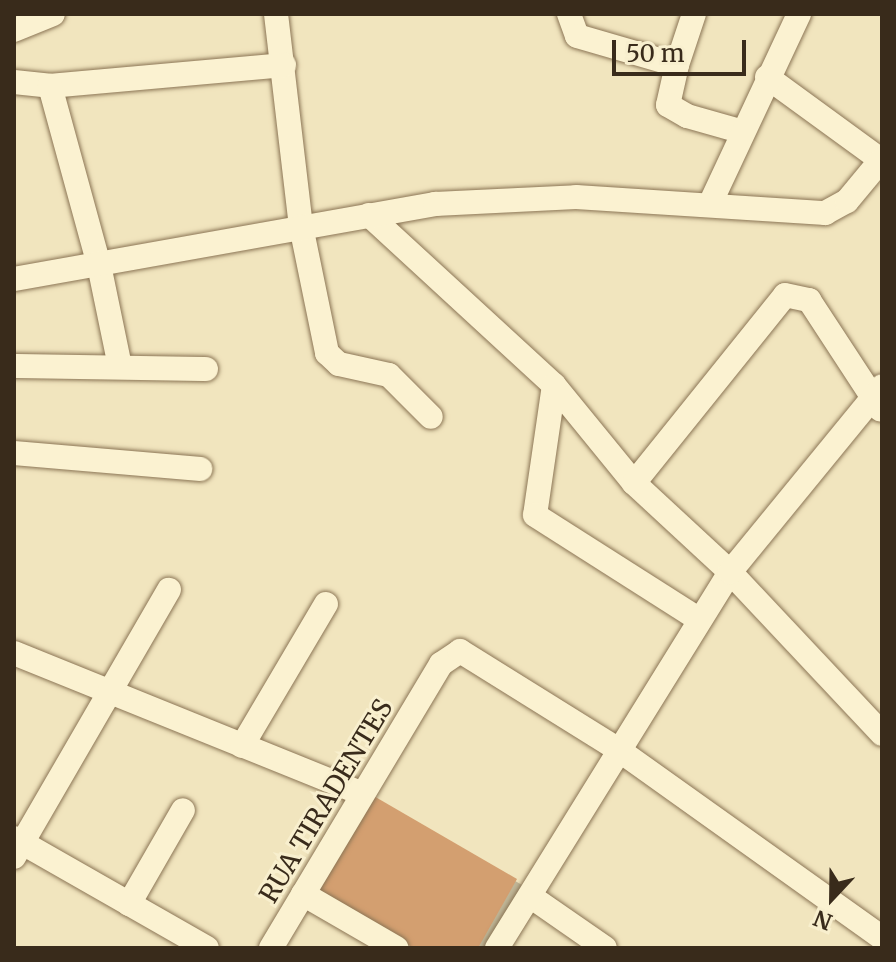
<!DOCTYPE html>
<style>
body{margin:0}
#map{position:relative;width:896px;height:962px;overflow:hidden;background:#f1e5be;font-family:Merriweather,serif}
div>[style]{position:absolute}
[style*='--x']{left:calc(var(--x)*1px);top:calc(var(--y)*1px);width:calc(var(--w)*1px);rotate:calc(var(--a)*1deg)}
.shadow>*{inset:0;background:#0003}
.building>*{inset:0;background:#d39f70}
.roads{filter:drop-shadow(0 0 2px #8b7555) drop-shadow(0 0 2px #8b7555)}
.minor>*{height:24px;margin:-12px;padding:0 12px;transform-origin:12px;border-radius:12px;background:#fbf2d1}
span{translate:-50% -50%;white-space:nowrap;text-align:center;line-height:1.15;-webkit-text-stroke:6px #f8efce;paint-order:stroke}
.street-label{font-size:26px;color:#392b1b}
.frame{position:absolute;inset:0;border:16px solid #392b1b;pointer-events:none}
.north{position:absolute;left:792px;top:858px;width:80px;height:80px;-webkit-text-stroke:6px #f8efce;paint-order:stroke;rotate:202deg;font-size:22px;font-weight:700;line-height:32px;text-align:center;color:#392b1b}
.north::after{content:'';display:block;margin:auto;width:28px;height:36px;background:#392b1b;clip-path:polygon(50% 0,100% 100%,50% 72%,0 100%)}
.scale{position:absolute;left:612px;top:40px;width:134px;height:36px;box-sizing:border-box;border:4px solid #392b1b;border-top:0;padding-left:10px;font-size:24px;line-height:28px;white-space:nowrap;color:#392b1b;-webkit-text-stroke:6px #f8efce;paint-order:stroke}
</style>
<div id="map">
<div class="shadow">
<div style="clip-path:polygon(373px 798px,534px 892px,503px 948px,416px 948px)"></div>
</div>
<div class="building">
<div style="clip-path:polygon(372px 795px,517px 879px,478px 948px,414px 948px,315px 895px)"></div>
</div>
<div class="roads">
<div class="minor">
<div style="--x:276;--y:14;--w:213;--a:83.3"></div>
<div style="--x:301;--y:226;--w:130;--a:78.4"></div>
<div style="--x:327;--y:353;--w:16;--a:43"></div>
<div style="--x:339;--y:364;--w:51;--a:12.4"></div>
<div style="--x:389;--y:375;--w:59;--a:45"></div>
<div style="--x:569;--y:14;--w:23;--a:70"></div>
<div style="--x:577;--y:36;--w:104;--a:16.2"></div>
<div style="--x:677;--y:65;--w:54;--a:-71.6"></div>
<div style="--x:14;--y:30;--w:42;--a:-22.3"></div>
<div style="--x:677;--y:65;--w:41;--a:102.7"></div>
<div style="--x:668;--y:105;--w:22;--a:30"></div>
<div style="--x:687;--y:116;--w:55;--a:15.8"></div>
<div style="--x:767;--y:77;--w:142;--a:36.1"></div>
<div style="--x:14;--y:82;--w:36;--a:6"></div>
<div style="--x:50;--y:86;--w:235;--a:-5.1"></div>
<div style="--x:50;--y:86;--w:186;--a:74.7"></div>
<div style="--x:99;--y:265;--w:103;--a:78.3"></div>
<div style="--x:711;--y:202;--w:208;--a:-64.9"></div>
<div style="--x:369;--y:215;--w:251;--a:42.6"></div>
<div style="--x:554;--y:385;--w:127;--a:50.8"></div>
<div style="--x:634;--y:483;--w:131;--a:42.8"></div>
<div style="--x:730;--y:572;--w:222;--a:46.8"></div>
<div style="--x:14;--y:279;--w:428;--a:-10.1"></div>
<div style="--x:435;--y:204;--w:141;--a:-2.8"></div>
<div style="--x:576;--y:197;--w:250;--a:3.7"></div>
<div style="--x:825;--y:213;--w:25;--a:-29"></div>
<div style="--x:847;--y:201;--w:53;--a:-50.3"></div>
<div style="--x:14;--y:366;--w:192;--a:0.9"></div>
<div style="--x:554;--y:385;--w:131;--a:98.3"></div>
<div style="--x:535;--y:515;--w:193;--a:32.5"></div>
<div style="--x:14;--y:453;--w:187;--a:4.9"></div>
<div style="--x:634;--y:483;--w:241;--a:-51.2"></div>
<div style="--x:785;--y:295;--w:25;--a:12"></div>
<div style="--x:809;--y:300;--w:131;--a:56.8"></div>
<div style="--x:14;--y:653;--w:374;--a:22"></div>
<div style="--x:242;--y:746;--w:165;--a:-59.4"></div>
<div style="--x:14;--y:838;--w:222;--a:29.7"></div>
<div style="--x:14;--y:857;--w:309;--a:-59.9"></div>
<div style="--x:303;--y:894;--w:108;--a:30.1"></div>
<div style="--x:530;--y:896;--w:91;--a:34.7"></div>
<div style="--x:129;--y:904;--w:108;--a:-60.1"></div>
<div style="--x:271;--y:948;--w:331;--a:-59.1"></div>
<div style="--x:441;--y:664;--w:23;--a:-34"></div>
<div style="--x:460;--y:651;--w:184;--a:31.9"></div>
<div style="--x:616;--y:748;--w:327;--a:35.5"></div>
<div style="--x:497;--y:948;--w:442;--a:-58.2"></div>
<div style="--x:730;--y:572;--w:240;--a:-50.7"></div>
</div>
</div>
<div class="street-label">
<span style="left:326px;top:801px;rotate:-59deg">RUA TIRADENTES</span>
</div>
<div class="frame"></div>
<div class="north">N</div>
<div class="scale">50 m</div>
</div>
